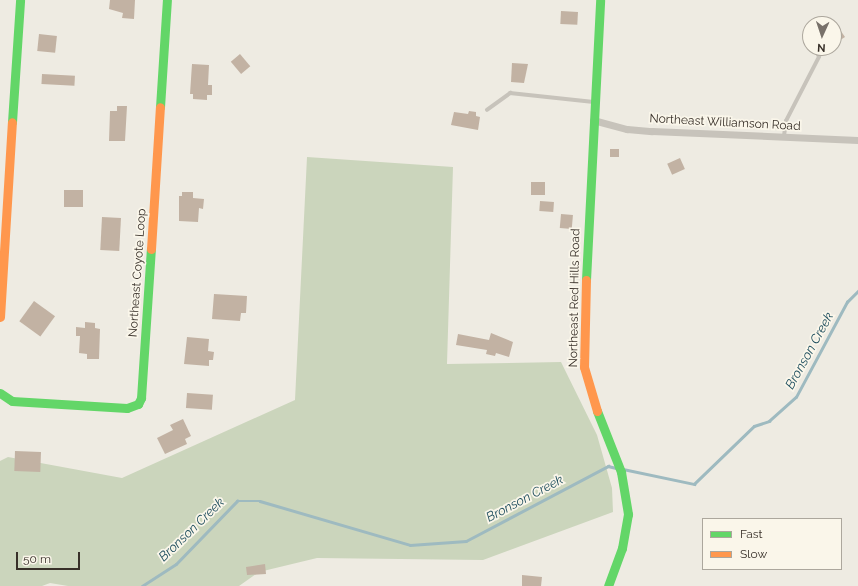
<!DOCTYPE html>
<style>
body{margin:0}
#map{position:relative;width:858px;height:586px;overflow:hidden;background:#eeebe2;font-family:Raleway,sans-serif}
div>[style]{position:absolute}
[style*='--x']{left:calc(var(--x)*1px);top:calc(var(--y)*1px);width:calc(var(--w)*1px);rotate:calc(var(--a)*1deg)}
.green>*{inset:0;background:#cbd5bc}
.stream>*{height:2.5px;margin:-1.25px;padding:0 1.25px;transform-origin:1.25px;border-radius:1.25px;background:#9ebac0}
.building>*{inset:0;background:#c2b2a3;transform-origin:0 0}
.lane>*{height:3.5px;margin:-1.75px;padding:0 1.75px;transform-origin:1.75px;border-radius:1.75px;background:#c7c3bb}
.street>*{height:7px;margin:-3.5px;padding:0 3.5px;transform-origin:3.5px;border-radius:3.5px;background:#c7c3bb}
.fast>*{height:9px;margin:-4.5px;padding:0 4.5px;transform-origin:4.5px;border-radius:4.5px;background:#63d668}
.slow>*{height:9px;margin:-4.5px;padding:0 4.5px;transform-origin:4.5px;border-radius:4.5px;background:#ff974d}
span{translate:-50% -50%;white-space:nowrap;text-align:center;line-height:1.15;-webkit-text-stroke:3.5px #faf6ea;paint-order:stroke}
.street-label{font-size:12px;color:#383029}
.water-label{font-size:13px;color:#1c4c5c;font-style:italic}
.legend{position:absolute;left:702px;top:518px;width:140px;height:52px;box-sizing:border-box;background:#faf6ea;border:1px solid #aca79d;margin:0;padding:5px 7px;list-style:none;font-size:12px;color:#383029}
.legend li{display:flex;align-items:center;gap:8px;height:20px}
.legend b{width:20px;border:1px solid #aca79d}
.north{position:absolute;left:802px;top:16px;width:40px;height:40px;box-sizing:border-box;background:#faf6ea;border:1px solid #aca79d;border-radius:50%;rotate:183deg;font-size:11px;font-weight:700;line-height:16px;text-align:center;color:#383029}
.north::after{content:'';display:block;margin:auto;width:14px;height:18px;background:#78716a;clip-path:polygon(50% 0,100% 100%,50% 72%,0 100%)}
.scale{position:absolute;left:16px;top:552px;width:64px;height:18px;box-sizing:border-box;border:2px solid #383029;border-top:0;padding-left:5px;font-size:12px;line-height:14px;white-space:nowrap;color:#383029;-webkit-text-stroke:3px #faf6ea;paint-order:stroke}
</style>
<div id="map">
<div class="green">
<div style="clip-path:polygon(307px 157px,453px 167px,447px 364px,561px 362px,597px 435px,612px 488px,613px 512px,483px 560px,317px 558px,259px 572px,239px 586px,68px 586px,50px 583px,42px 586px,0 586px,0 461px,8px 457px,122px 478px,295px 400px)"></div>
</div>
<div class="stream">
<div style="--x:623;--y:469;--w:73;--a:11.9"></div>
<div style="--x:694;--y:484;--w:83;--a:-44"></div>
<div style="--x:754;--y:426;--w:16;--a:-18"></div>
<div style="--x:769;--y:421;--w:36;--a:-42"></div>
<div style="--x:796;--y:397;--w:108;--a:-61.8"></div>
<div style="--x:847;--y:302;--w:16;--a:-45"></div>
<div style="--x:142;--y:586;--w:40;--a:-32.9"></div>
<div style="--x:176;--y:564;--w:88;--a:-45.9"></div>
<div style="--x:237;--y:501;--w:23;--a:0"></div>
<div style="--x:260;--y:501;--w:156;--a:16.3"></div>
<div style="--x:410;--y:545;--w:56;--a:-4.1"></div>
<div style="--x:466;--y:541;--w:161;--a:-27.8"></div>
<div style="--x:608;--y:466;--w:8;--a:14"></div>
</div>
<div class="building">
<div style="clip-path:polygon(110px 0,135px 0,134px 19px,122px 18px,123px 13px,109px 9px)"></div>
<div style="left:561px;top:11px;width:17px;height:13px;rotate:3deg"></div>
<div style="clip-path:polygon(834px 21px,845px 37px,834px 44px)"></div>
<div style="left:39px;top:34px;width:18px;height:17px;rotate:6deg"></div>
<div style="left:240px;top:54px;width:16px;height:12px;rotate:50deg"></div>
<div style="clip-path:polygon(512px 63px,528px 64px,524px 83px,511px 82px)"></div>
<div style="clip-path:polygon(192px 64px,209px 65px,208px 85px,212px 85px,212px 95px,207px 95px,207px 100px,193px 99px,193px 94px,190px 94px)"></div>
<div style="left:42px;top:74px;width:33px;height:10px;rotate:3deg"></div>
<div style="clip-path:polygon(117px 106px,127px 106px,125px 141px,109px 141px,110px 111px,117px 111px)"></div>
<div style="clip-path:polygon(469px 111px,476px 112px,476px 116px,480px 117px,478px 130px,451px 125px,454px 112px,468px 114px)"></div>
<div style="left:610px;top:149px;width:9px;height:8px"></div>
<div style="left:680px;top:158px;width:12px;height:14px;rotate:66deg"></div>
<div style="left:531px;top:182px;width:14px;height:13px"></div>
<div style="left:64px;top:190px;width:19px;height:17px"></div>
<div style="clip-path:polygon(182px 192px,193px 192px,193px 198px,204px 199px,203px 209px,199px 208px,198px 222px,179px 221px,179px 196px,182px 196px)"></div>
<div style="left:540px;top:201px;width:14px;height:10px;rotate:4deg"></div>
<div style="left:561px;top:214px;width:12px;height:14px;rotate:5deg"></div>
<div style="left:102px;top:217px;width:19px;height:33px;rotate:3deg"></div>
<div style="clip-path:polygon(214px 294px,247px 296px,246px 313px,241px 313px,240px 321px,212px 319px)"></div>
<div style="left:34px;top:301px;width:26px;height:25px;rotate:36deg"></div>
<div style="clip-path:polygon(85px 322px,95px 323px,95px 328px,100px 329px,99px 359px,87px 359px,87px 354px,79px 353px,80px 336px,76px 336px,76px 327px,85px 328px)"></div>
<div style="clip-path:polygon(491px 333px,513px 342px,509px 357px,496px 353px,495px 356px,486px 354px,487px 350px,456px 345px,458px 334px,489px 340px)"></div>
<div style="clip-path:polygon(187px 337px,209px 339px,208px 351px,214px 352px,213px 360px,209px 360px,209px 366px,184px 364px)"></div>
<div style="left:187px;top:393px;width:26px;height:15px;rotate:4deg"></div>
<div style="clip-path:polygon(183px 419px,191px 436px,185px 439px,187px 444px,165px 454px,157px 438px,173px 430px,170px 425px)"></div>
<div style="left:15px;top:451px;width:26px;height:20px;rotate:2deg"></div>
<div style="clip-path:polygon(265px 564px,266px 574px,247px 575px,246px 567px)"></div>
<div style="clip-path:polygon(522px 575px,542px 577px,541px 586px,522px 586px)"></div>
</div>
<div class="lane">
<div style="--x:487;--y:110;--w:29;--a:-36"></div>
<div style="--x:510;--y:93;--w:84;--a:6.1"></div>
<div style="--x:784;--y:136;--w:15;--a:-82"></div>
<div style="--x:786;--y:121;--w:72;--a:-62.7"></div>
<div style="--x:819;--y:57;--w:10;--a:-114"></div>
</div>
<div class="street">
<div style="--x:593;--y:120;--w:35;--a:15"></div>
<div style="--x:627;--y:129;--w:25;--a:5"></div>
<div style="--x:652;--y:131;--w:206;--a:2.5"></div>
</div>
<div class="fast">
<div style="--x:160;--y:107;--w:107;--a:-86.3"></div>
<div style="--x:12;--y:122;--w:122;--a:-86.2"></div>
<div style="--x:586;--y:280;--w:280;--a:-87.1"></div>
<div style="--x:0;--y:393;--w:14;--a:34"></div>
<div style="--x:12;--y:401;--w:115;--a:3.5"></div>
<div style="--x:127;--y:408;--w:12;--a:-20"></div>
<div style="--x:138;--y:404;--w:7;--a:-63"></div>
<div style="--x:141;--y:398;--w:149;--a:-86.2"></div>
<div style="--x:597;--y:411;--w:66;--a:68.5"></div>
<div style="--x:621;--y:472;--w:43;--a:80.5"></div>
<div style="--x:628;--y:514;--w:35;--a:100"></div>
<div style="--x:622;--y:548;--w:40;--a:110.2"></div>
</div>
<div class="slow">
<div style="--x:151;--y:249;--w:142;--a:-86.4"></div>
<div style="--x:586;--y:280;--w:87;--a:91.3"></div>
<div style="--x:584;--y:367;--w:46;--a:73.5"></div>
<div style="--x:0;--y:317;--w:195;--a:-86.5"></div>
</div>
<div class="street-label">
<span style="left:725px;top:123px;rotate:3deg">Northeast Williamson Road</span>
<span style="left:138px;top:273px;rotate:-86deg">Northeast Coyote Loop</span>
<span style="left:575px;top:298px;rotate:-89deg">Northeast Red Hills Road</span>
</div>
<div class="water-label">
<span style="left:810px;top:351px;rotate:-61deg">Bronson Creek</span>
<span style="left:525px;top:499px;rotate:-28deg">Bronson Creek</span>
<span style="left:192px;top:530px;rotate:-44deg">Bronson Creek</span>
</div>
<ul class="legend">
<li><b style="height:5px;background:#63d668"></b>Fast</li>
<li><b style="height:5px;background:#ff974d"></b>Slow</li>
</ul>
<div class="north">N</div>
<div class="scale">50 m</div>
</div>
